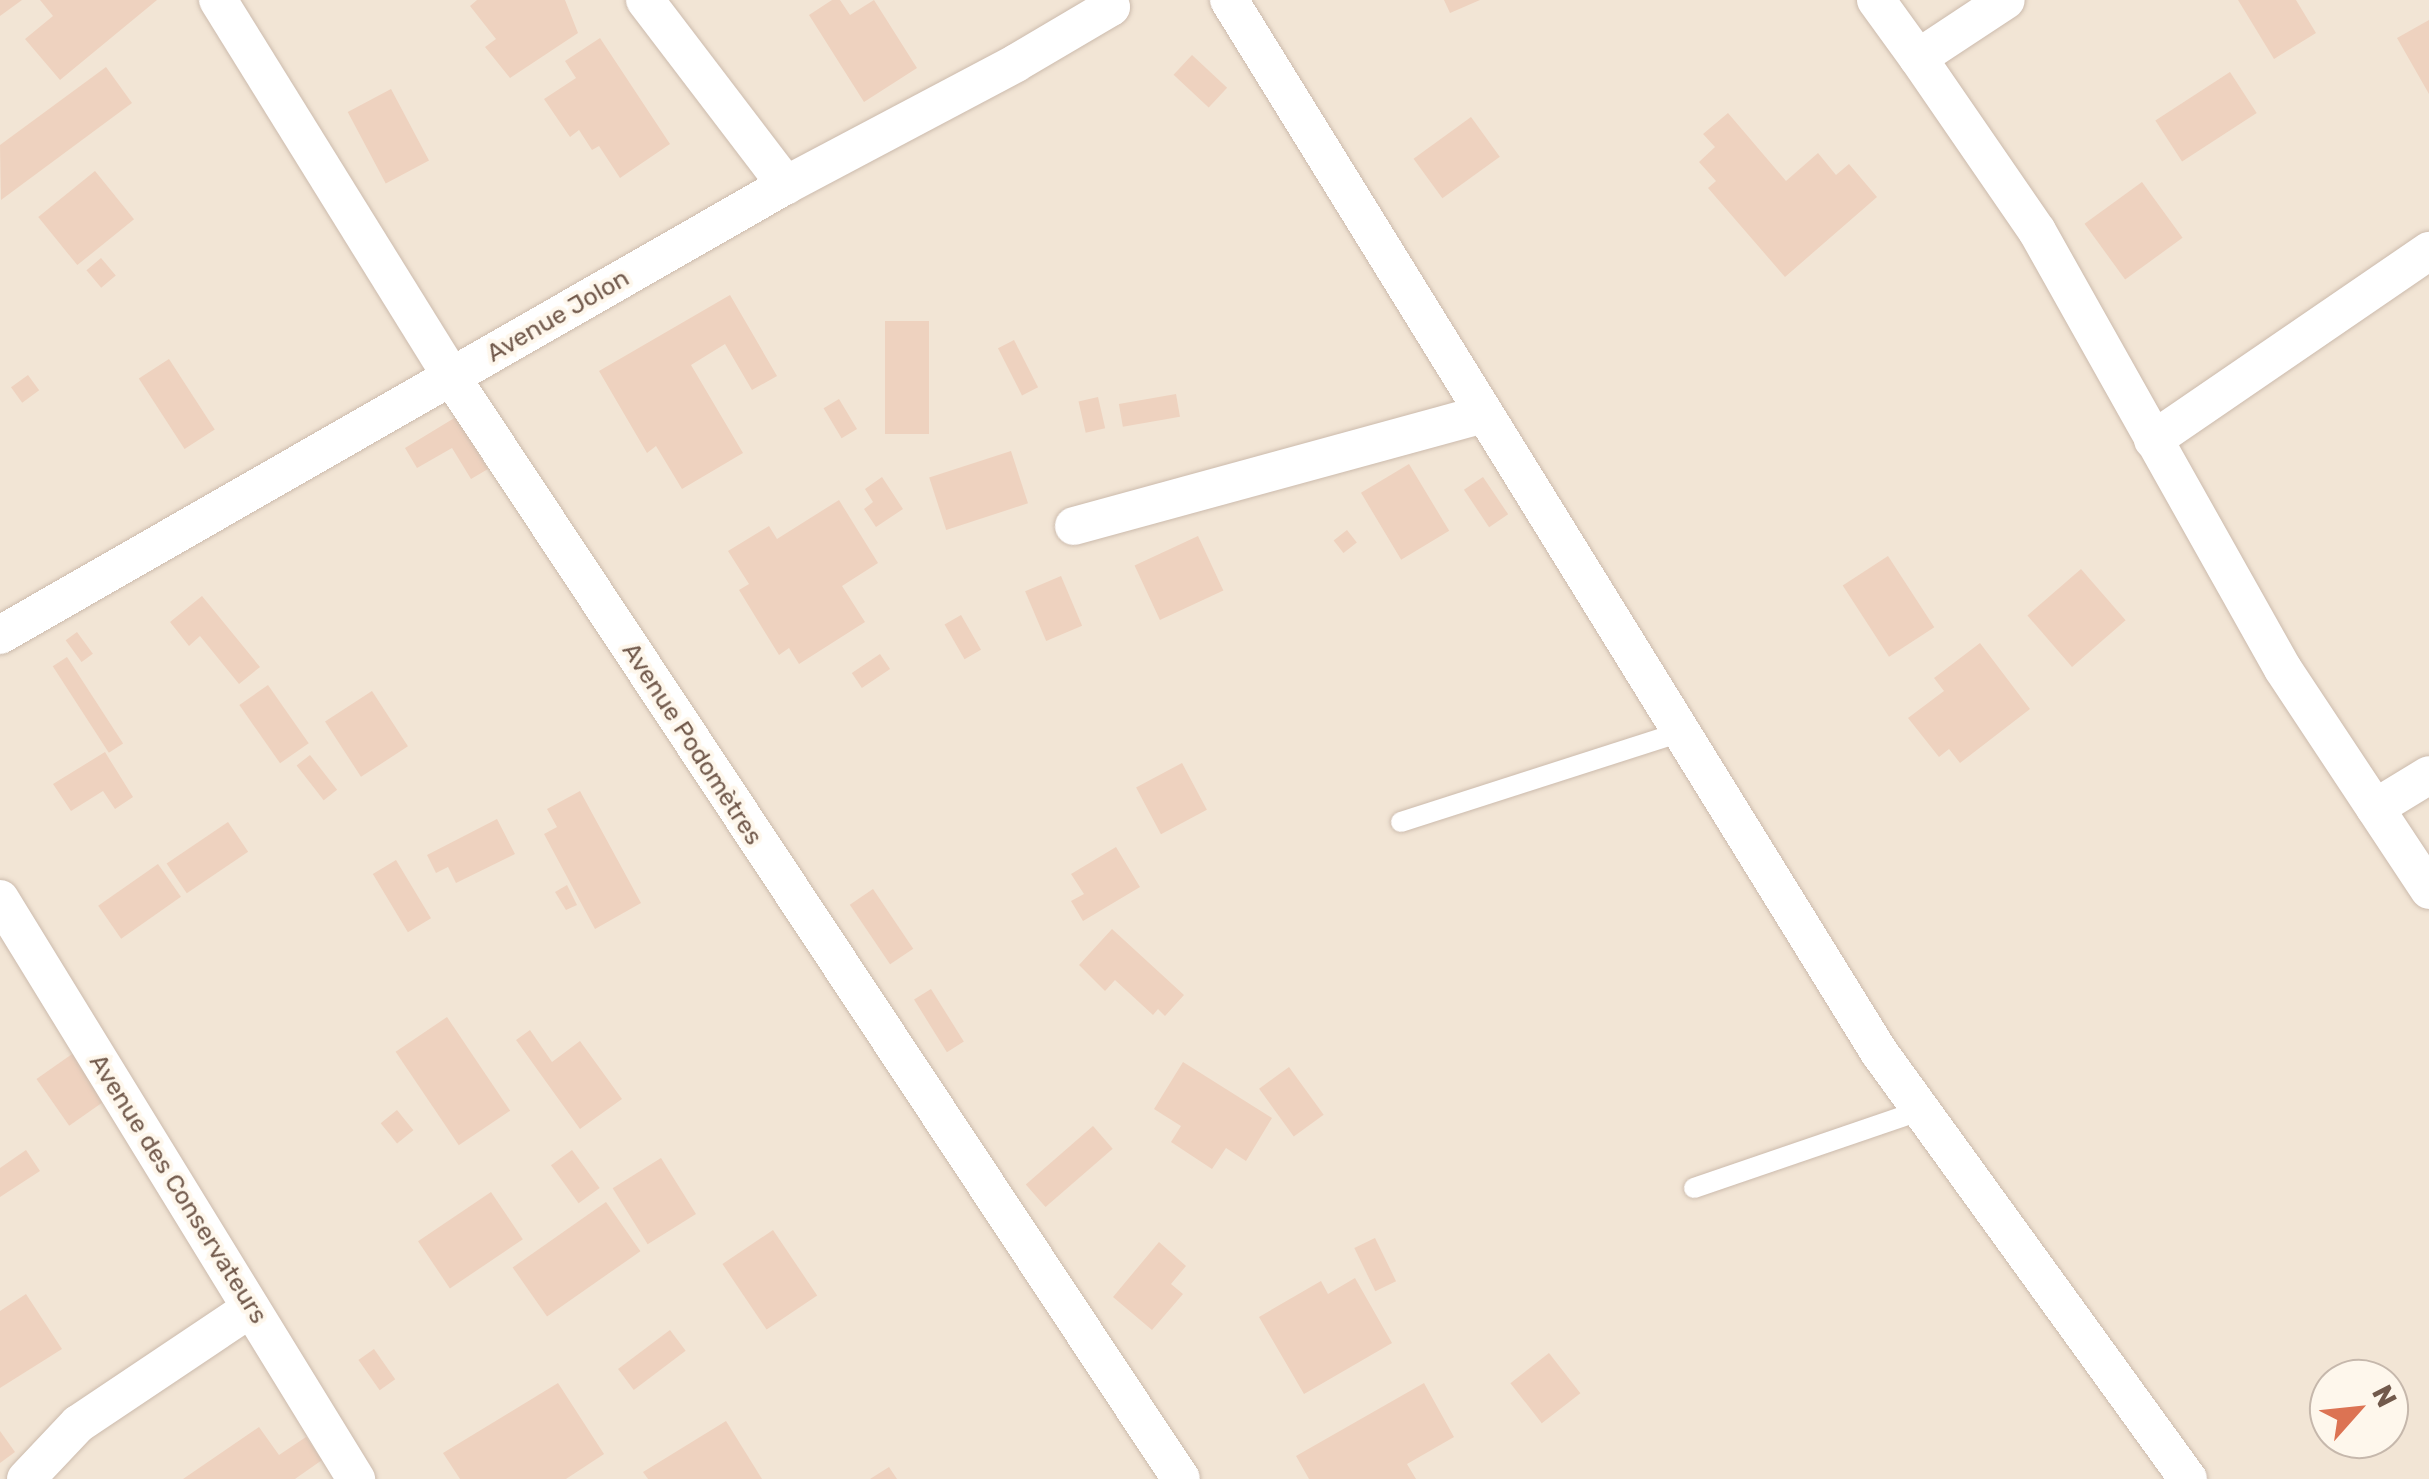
<!DOCTYPE html>
<meta charset="utf-8">
<style>
body{margin:0}
#map{position:relative;width:2429px;height:1479px;overflow:hidden;background:#fbf3e6;font-family:Rubik,sans-serif}
div>[style]{position:absolute}
[style*='--x']{left:calc(var(--x)*1px);top:calc(var(--y)*1px);width:calc(var(--w)*1px);rotate:calc(var(--a)*1deg)}
.residential>*{inset:0;background:#f2e5d5}
.building>*{inset:0;background:#eed2bf;transform-origin:0 0}
.roads{filter:drop-shadow(0 0 2px #ccbbad) drop-shadow(0 0 2px #ccbbad)}
.lane>*{height:20px;margin:-10px;padding:0 10px;transform-origin:10px;border-radius:10px;background:#fff}
.street>*{height:38px;margin:-19px;padding:0 19px;transform-origin:19px;border-radius:19px;background:#fff}
span{translate:-50% -50%;white-space:nowrap;text-align:center;line-height:1.15;-webkit-text-stroke:8px #fef7ec;paint-order:stroke}
.street-label{font-size:25px;color:#725a4c}
.north{position:absolute;left:2309px;top:1359px;width:100px;height:100px;box-sizing:border-box;background:#fef7ec;border:2px solid #c6b8ac;border-radius:50%;rotate:63deg;font-size:28px;font-weight:700;line-height:40px;text-align:center;color:#725a4c}
.north::after{content:'';display:block;margin:auto;width:35px;height:45px;background:#dc7353;clip-path:polygon(50% 0,100% 100%,50% 72%,0 100%)}
</style>
<div id="map">
<div class="residential">
<div style="clip-path:polygon(evenodd,0 0,2429px 0,2429px 1479px,0 1479px,0 0,2329px 1379px,2389px 1379px,2389px 1439px,2329px 1439px,2329px 1379px)"></div>
</div>
<div class="building">
<div style="clip-path:polygon(0 0,22px 0,0 16px)"></div>
<div style="clip-path:polygon(40px 0,157px 0,60px 80px,25px 39px,53px 16px)"></div>
<div style="clip-path:polygon(477px 0,565px 0,578px 33px,510px 78px,485px 47px,496px 39px,470px 6px)"></div>
<div style="clip-path:polygon(832px 0,840px 0,850px 15px,874px 0,917px 68px,864px 102px,809px 15px)"></div>
<div style="clip-path:polygon(1444px 0,1480px 0,1450px 13px)"></div>
<div style="clip-path:polygon(2238px 0,2296px 0,2316px 33px,2274px 59px)"></div>
<div style="clip-path:polygon(2429px 20px,2429px 94px,2397px 38px)"></div>
<div style="clip-path:polygon(600px 38px,670px 144px,620px 178px,599px 146px,592px 150px,579px 130px,570px 137px,544px 99px,576px 78px,565px 61px)"></div>
<div style="left:1192px;top:55px;width:48px;height:27px;rotate:43deg"></div>
<div style="clip-path:polygon(106px 67px,132px 103px,1px 200px,0 145px)"></div>
<div style="left:2230px;top:72px;width:49px;height:89px;rotate:57deg"></div>
<div style="left:391px;top:89px;width:81px;height:49px;rotate:62deg"></div>
<div style="clip-path:polygon(1728px 113px,1786px 181px,1818px 153px,1836px 175px,1849px 164px,1877px 197px,1785px 277px,1708px 188px,1716px 181px,1699px 162px,1715px 147px,1703px 134px)"></div>
<div style="left:1471px;top:117px;width:49px;height:71px;rotate:54deg"></div>
<div style="left:95px;top:171px;width:62px;height:73px;rotate:51deg"></div>
<div style="left:2142px;top:182px;width:69px;height:71px;rotate:54deg"></div>
<div style="left:101px;top:258px;width:23px;height:19px;rotate:50deg"></div>
<div style="clip-path:polygon(730px 295px,777px 376px,752px 390px,725px 344px,691px 365px,743px 453px,682px 489px,656px 446px,647px 453px,599px 371px)"></div>
<div style="left:885px;top:321px;width:44px;height:113px"></div>
<div style="left:1014px;top:340px;width:53px;height:18px;rotate:63deg"></div>
<div style="left:169px;top:359px;width:84px;height:36px;rotate:57deg"></div>
<div style="left:28px;top:375px;width:19px;height:21px;rotate:54deg"></div>
<div style="left:1176px;top:394px;width:23px;height:58px;rotate:80deg"></div>
<div style="left:1098px;top:397px;width:32px;height:20px;rotate:77deg"></div>
<div style="left:839px;top:399px;width:35px;height:18px;rotate:59deg"></div>
<div style="clip-path:polygon(456px 417px,488px 469px,471px 479px,452px 448px,417px 468px,405px 448px)"></div>
<div style="left:1011px;top:451px;width:55px;height:86px;rotate:72deg"></div>
<div style="left:1409px;top:464px;width:78px;height:56px;rotate:59deg"></div>
<div style="clip-path:polygon(882px 477px,903px 509px,876px 527px,864px 509px,873px 502px,865px 489px)"></div>
<div style="left:1483px;top:477px;width:45px;height:23px;rotate:56deg"></div>
<div style="clip-path:polygon(839px 500px,878px 563px,842px 586px,865px 622px,799px 664px,789px 648px,779px 655px,739px 590px,749px 584px,728px 551px,769px 526px,777px 539px)"></div>
<div style="left:1347px;top:530px;width:16px;height:17px;rotate:52deg"></div>
<div style="left:1198px;top:536px;width:60px;height:70px;rotate:65deg"></div>
<div style="left:1888px;top:556px;width:85px;height:54px;rotate:57deg"></div>
<div style="left:2081px;top:569px;width:68px;height:71px;rotate:49deg"></div>
<div style="left:1061px;top:576px;width:54px;height:39px;rotate:67deg"></div>
<div style="clip-path:polygon(202px 596px,260px 667px,239px 684px,200px 636px,189px 646px,170px 622px)"></div>
<div style="left:961px;top:615px;width:40px;height:19px;rotate:60deg"></div>
<div style="left:77px;top:632px;width:27px;height:14px;rotate:54deg"></div>
<div style="clip-path:polygon(1980px 643px,2030px 709px,1960px 763px,1949px 749px,1939px 757px,1908px 718px,1944px 691px,1934px 678px)"></div>
<div style="left:880px;top:654px;width:18px;height:34px;rotate:56deg"></div>
<div style="left:67px;top:657px;width:103px;height:17px;rotate:57deg"></div>
<div style="left:268px;top:685px;width:71px;height:35px;rotate:55deg"></div>
<div style="left:372px;top:691px;width:66px;height:56px;rotate:57deg"></div>
<div style="clip-path:polygon(105px 752px,133px 797px,115px 809px,103px 791px,71px 811px,53px 784px)"></div>
<div style="left:310px;top:755px;width:44px;height:17px;rotate:52deg"></div>
<div style="left:1182px;top:763px;width:53px;height:52px;rotate:62deg"></div>
<div style="clip-path:polygon(580px 791px,641px 903px,595px 929px,544px 834px,557px 827px,547px 809px)"></div>
<div style="clip-path:polygon(497px 819px,515px 854px,456px 883px,448px 867px,436px 873px,427px 855px)"></div>
<div style="left:228px;top:822px;width:36px;height:74px;rotate:56deg"></div>
<div style="clip-path:polygon(1116px 847px,1140px 887px,1083px 921px,1071px 901px,1084px 894px,1071px 874px)"></div>
<div style="left:396px;top:860px;width:68px;height:27px;rotate:59deg"></div>
<div style="left:158px;top:864px;width:40px;height:73px;rotate:55deg"></div>
<div style="clip-path:polygon(567px 885px,577px 905px,566px 910px,555px 892px)"></div>
<div style="left:873px;top:889px;width:72px;height:28px;rotate:56deg"></div>
<div style="clip-path:polygon(1112px 929px,1184px 995px,1165px 1016px,1158px 1009px,1153px 1015px,1115px 980px,1105px 991px,1079px 965px)"></div>
<div style="left:931px;top:989px;width:62px;height:20px;rotate:58deg"></div>
<div style="left:447px;top:1017px;width:113px;height:62px;rotate:56deg"></div>
<div style="clip-path:polygon(530px 1030px,552px 1062px,580px 1041px,622px 1099px,580px 1129px,516px 1040px)"></div>
<div style="left:75px;top:1052px;width:57px;height:47px;rotate:55deg"></div>
<div style="clip-path:polygon(1183px 1062px,1272px 1118px,1246px 1161px,1226px 1148px,1212px 1169px,1171px 1142px,1181px 1126px,1154px 1109px)"></div>
<div style="left:1289px;top:1067px;width:59px;height:37px;rotate:54deg"></div>
<div style="left:397px;top:1110px;width:26px;height:21px;rotate:51deg"></div>
<div style="left:1093px;top:1126px;width:30px;height:89px;rotate:49deg"></div>
<div style="clip-path:polygon(26px 1150px,40px 1171px,0 1197px,0 1168px)"></div>
<div style="left:572px;top:1150px;width:47px;height:26px;rotate:54deg"></div>
<div style="left:661px;top:1158px;width:66px;height:57px;rotate:58deg"></div>
<div style="left:491px;top:1192px;width:57px;height:88px;rotate:56deg"></div>
<div style="left:606px;top:1202px;width:60px;height:114px;rotate:55deg"></div>
<div style="left:773px;top:1230px;width:79px;height:61px;rotate:56deg"></div>
<div style="left:1375px;top:1238px;width:48px;height:23px;rotate:64deg"></div>
<div style="clip-path:polygon(1159px 1242px,1186px 1266px,1171px 1284px,1183px 1294px,1152px 1330px,1113px 1297px)"></div>
<div style="clip-path:polygon(1355px 1278px,1392px 1343px,1304px 1394px,1259px 1317px,1321px 1281px,1328px 1294px)"></div>
<div style="clip-path:polygon(26px 1294px,62px 1349px,0 1388px,0 1311px)"></div>
<div style="left:670px;top:1330px;width:26px;height:65px;rotate:53deg"></div>
<div style="left:374px;top:1349px;width:37px;height:19px;rotate:55deg"></div>
<div style="left:1549px;top:1353px;width:51px;height:49px;rotate:52deg"></div>
<div style="clip-path:polygon(558px 1383px,604px 1454px,566px 1479px,460px 1479px,443px 1453px)"></div>
<div style="clip-path:polygon(1424px 1383px,1454px 1437px,1407px 1464px,1416px 1479px,1309px 1479px,1296px 1456px)"></div>
<div style="clip-path:polygon(726px 1421px,762px 1479px,648px 1479px,643px 1472px)"></div>
<div style="clip-path:polygon(259px 1427px,279px 1455px,306px 1437px,322px 1460px,295px 1479px,183px 1479px)"></div>
<div style="clip-path:polygon(0 1431px,15px 1452px,0 1463px)"></div>
<div style="clip-path:polygon(889px 1467px,897px 1479px,870px 1479px)"></div>
</div>
<div class="roads">
<div class="lane">
<div style="--x:1401;--y:822;--w:294;--a:-17.8"></div>
<div style="--x:1694;--y:1188;--w:241;--a:-18.9"></div>
</div>
<div class="street">
<div style="--x:218;--y:0;--w:445;--a:58.2"></div>
<div style="--x:452;--y:378;--w:1320;--a:56.49"></div>
<div style="--x:645;--y:0;--w:233;--a:52.7"></div>
<div style="--x:1229;--y:0;--w:1237;--a:58.29"></div>
<div style="--x:1879;--y:1052;--w:527;--a:54.11"></div>
<div style="--x:1876;--y:0;--w:72;--a:54.1"></div>
<div style="--x:1918;--y:58;--w:105;--a:-33.4"></div>
<div style="--x:1918;--y:58;--w:210;--a:55.5"></div>
<div style="--x:2037;--y:231;--w:502;--a:60.68"></div>
<div style="--x:2283;--y:669;--w:265;--a:56.5"></div>
<div style="--x:2153;--y:440;--w:335;--a:-34.4"></div>
<div style="--x:1074;--y:526;--w:425;--a:-15.3"></div>
<div style="--x:0;--y:635;--w:906;--a:-29.79"></div>
<div style="--x:786;--y:185;--w:260;--a:-27.9"></div>
<div style="--x:1016;--y:63;--w:110;--a:-30.5"></div>
<div style="--x:1111;--y:7;--w:8;--a:-120"></div>
<div style="--x:2375;--y:808;--w:63;--a:-31.4"></div>
<div style="--x:0;--y:899;--w:681;--a:58.46"></div>
<div style="--x:26;--y:1479;--w:76;--a:-46.6"></div>
<div style="--x:78;--y:1424;--w:208;--a:-33.8"></div>
</div>
</div>
<div class="street-label">
<span style="left:558px;top:316px;rotate:-30deg">Avenue Jolon</span>
<span style="left:692px;top:744px;rotate:57deg">Avenue Podomètres</span>
<span style="left:178px;top:1189px;rotate:58deg">Avenue des Conservateurs</span>
</div>
<div class="north">N</div>
</div>
